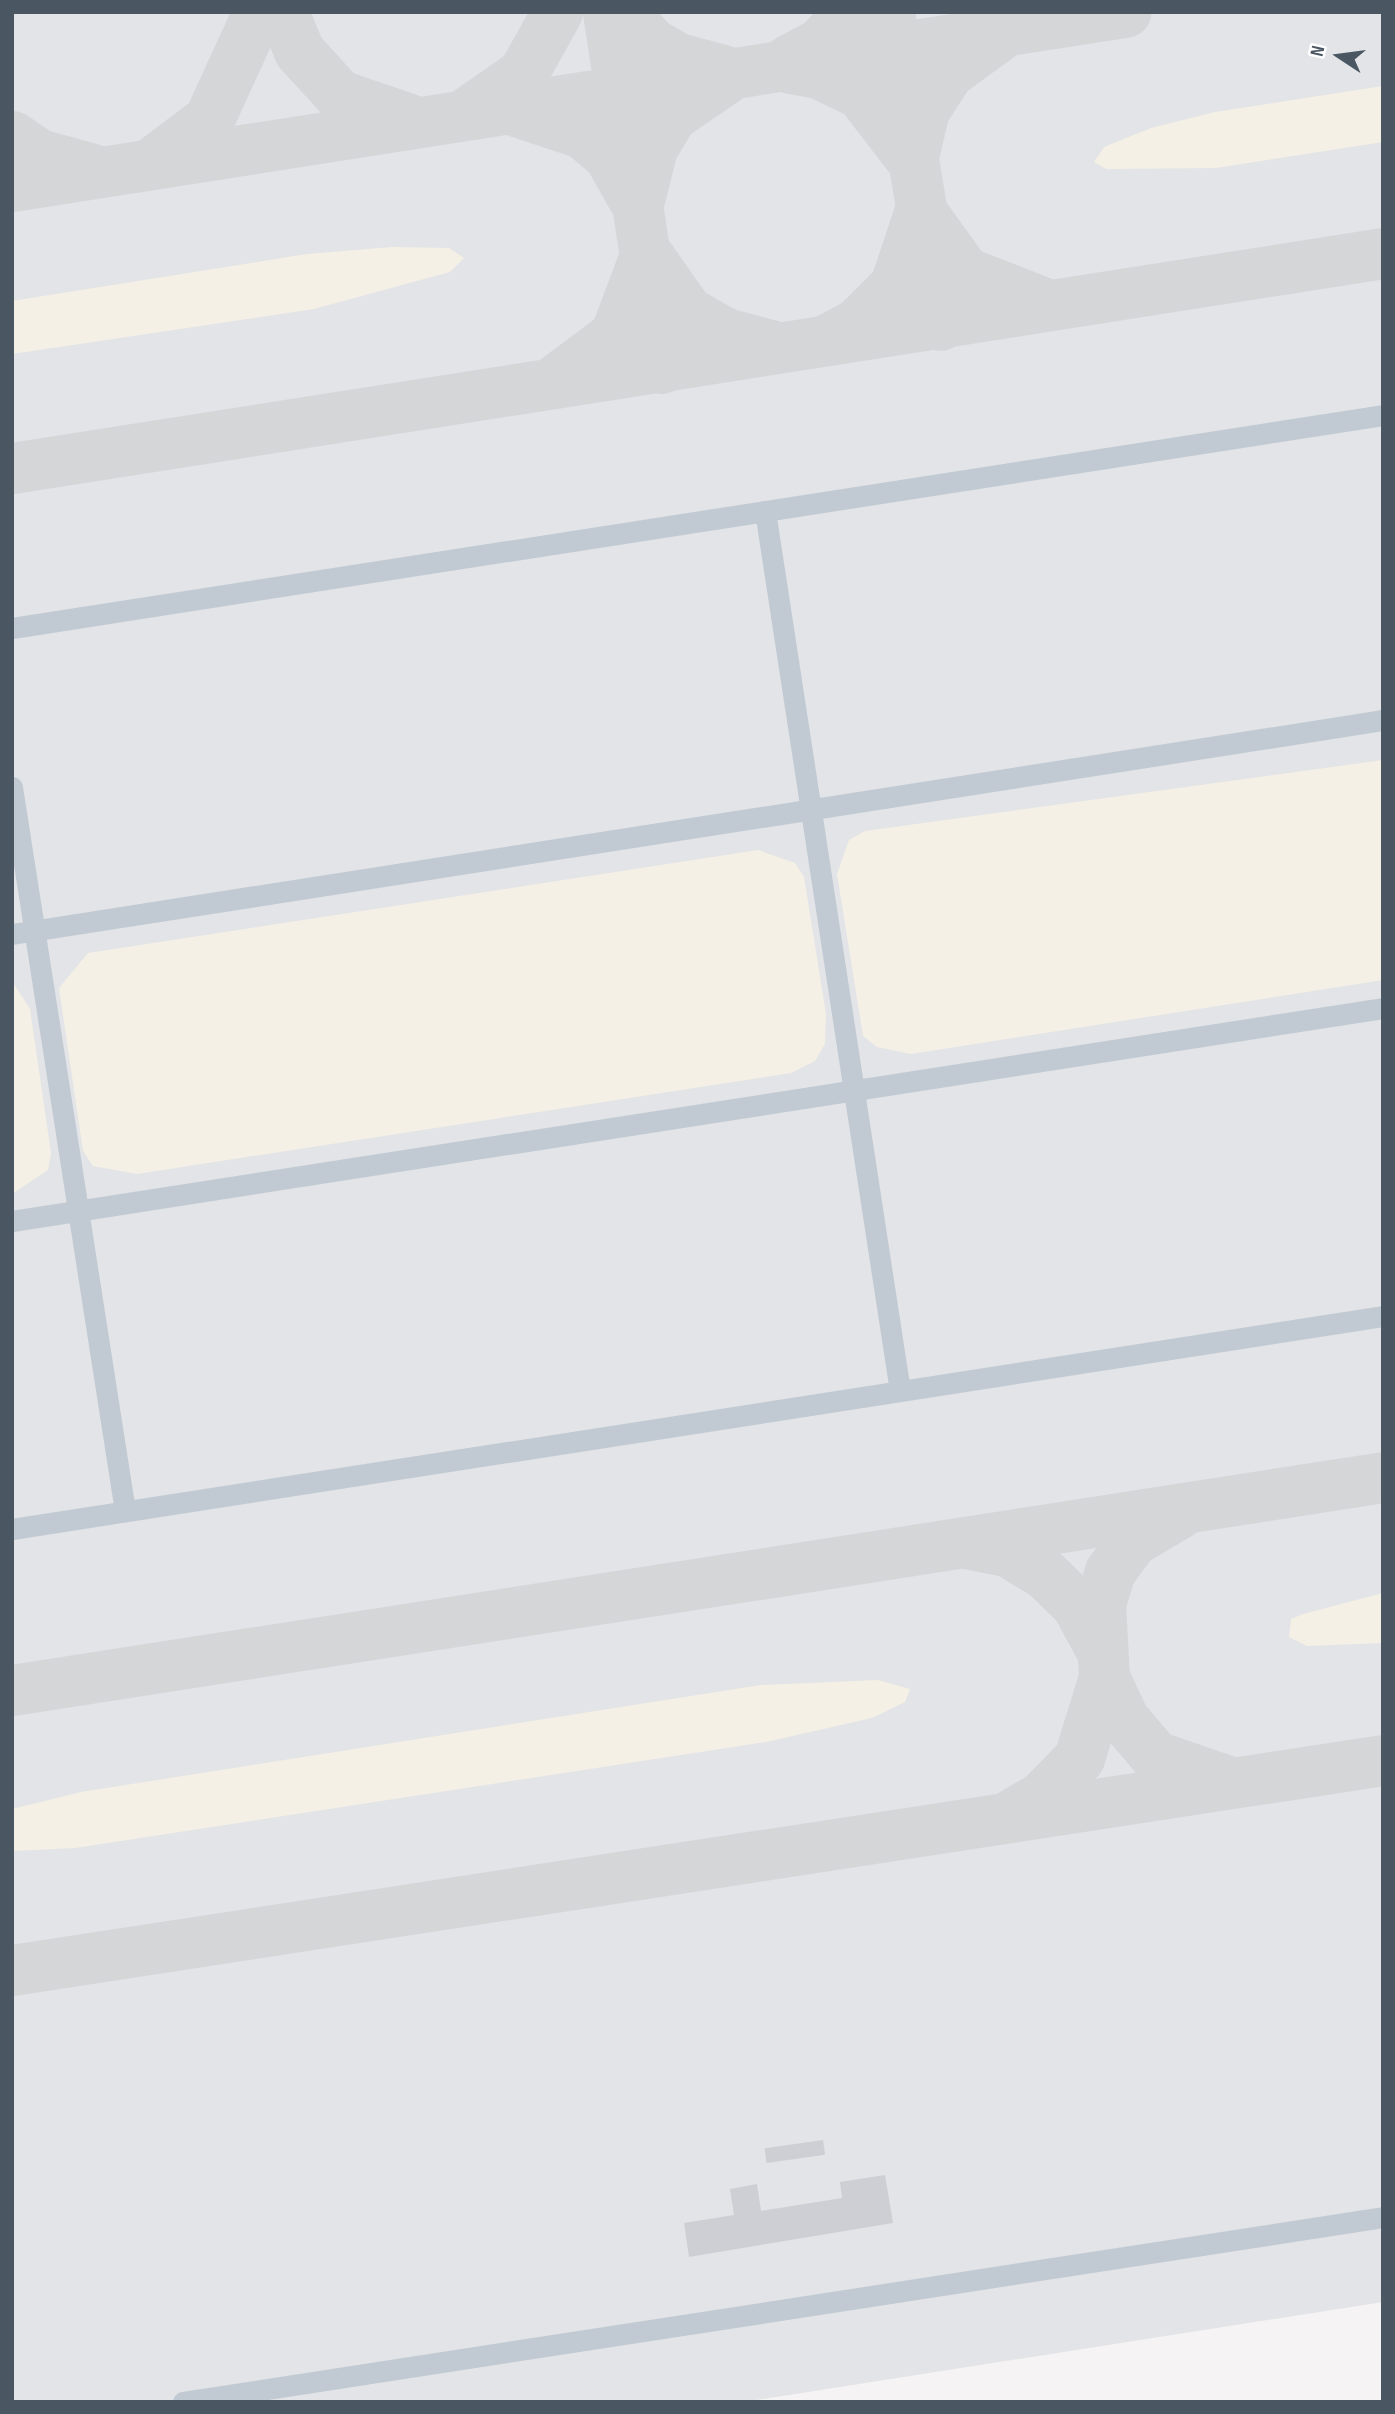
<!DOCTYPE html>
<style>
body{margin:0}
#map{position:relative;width:1395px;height:2414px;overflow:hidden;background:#f5f3f3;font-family:"Sofia Sans Condensed",sans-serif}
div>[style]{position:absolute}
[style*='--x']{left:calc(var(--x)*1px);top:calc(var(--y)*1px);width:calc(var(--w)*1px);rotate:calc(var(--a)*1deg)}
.airport>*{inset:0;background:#e2e4e7}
.sand>*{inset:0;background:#f5f0e5}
.taxiway>*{height:51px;margin:-25.5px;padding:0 25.5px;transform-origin:25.5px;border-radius:25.5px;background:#d5d6d8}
.building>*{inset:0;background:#cdcfd5;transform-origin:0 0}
.minor>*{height:21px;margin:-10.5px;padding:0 10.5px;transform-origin:10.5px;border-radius:10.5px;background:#c1cad2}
span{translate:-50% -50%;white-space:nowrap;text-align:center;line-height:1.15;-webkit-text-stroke:7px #fff;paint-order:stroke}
.frame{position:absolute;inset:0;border:14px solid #4a5661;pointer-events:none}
.north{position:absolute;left:1304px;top:21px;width:70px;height:70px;-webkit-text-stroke:5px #fff;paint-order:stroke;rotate:283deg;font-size:19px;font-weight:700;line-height:28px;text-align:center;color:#4a5661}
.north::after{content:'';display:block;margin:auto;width:24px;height:32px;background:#4a5661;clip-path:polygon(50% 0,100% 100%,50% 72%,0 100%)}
</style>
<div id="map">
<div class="airport">
<div style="clip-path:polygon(12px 12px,1383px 12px,1383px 2302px,744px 2402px,12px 2402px)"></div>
</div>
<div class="sand">
<div style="clip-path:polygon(1383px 86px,1383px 142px,1216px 168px,1106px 169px,1094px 162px,1104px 147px,1151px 128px,1215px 112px)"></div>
<div style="clip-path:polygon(392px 247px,449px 248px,464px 258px,450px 272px,314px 309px,12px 354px,12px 301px,307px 254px)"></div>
<div style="clip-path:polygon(1383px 760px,1383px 980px,911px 1054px,877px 1047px,863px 1036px,837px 874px,849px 840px,865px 831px)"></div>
<div style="clip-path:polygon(758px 850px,795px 863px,804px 877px,826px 1014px,825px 1044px,815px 1061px,791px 1073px,137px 1174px,93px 1166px,83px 1151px,59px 988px,88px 953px)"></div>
<div style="clip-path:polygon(12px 981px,30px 1009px,51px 1153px,48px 1170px,12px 1194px)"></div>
<div style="clip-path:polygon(1383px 1593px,1383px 1643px,1307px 1646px,1289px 1637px,1291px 1619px,1303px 1614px)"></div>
<div style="clip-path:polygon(878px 1680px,910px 1689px,905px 1702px,872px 1718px,766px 1742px,75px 1848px,12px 1851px,12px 1809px,81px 1792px,761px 1685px)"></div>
</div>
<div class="taxiway">
<div style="--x:283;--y:12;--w:42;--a:67.7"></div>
<div style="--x:299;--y:51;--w:59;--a:47.7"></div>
<div style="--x:339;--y:95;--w:75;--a:18.7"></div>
<div style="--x:608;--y:12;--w:360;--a:81.4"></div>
<div style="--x:623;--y:12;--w:42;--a:46.9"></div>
<div style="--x:652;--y:43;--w:30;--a:30"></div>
<div style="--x:678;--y:58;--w:47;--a:14.9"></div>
<div style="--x:889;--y:12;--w:317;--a:80.7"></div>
<div style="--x:788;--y:60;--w:36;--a:-28"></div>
<div style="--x:820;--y:43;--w:42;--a:-46.9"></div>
<div style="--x:790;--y:68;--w:28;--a:10"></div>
<div style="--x:818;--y:73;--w:47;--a:25.5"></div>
<div style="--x:860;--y:93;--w:77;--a:52.4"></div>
<div style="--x:470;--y:110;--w:65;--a:-34.9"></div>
<div style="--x:523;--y:73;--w:70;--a:-60.9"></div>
<div style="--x:516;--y:111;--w:70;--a:18.4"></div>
<div style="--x:582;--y:133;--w:35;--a:40"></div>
<div style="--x:609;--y:156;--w:47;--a:60.7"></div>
<div style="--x:12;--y:136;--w:32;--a:34"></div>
<div style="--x:39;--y:154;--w:56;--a:15.5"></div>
<div style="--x:914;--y:152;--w:43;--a:-76.6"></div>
<div style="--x:924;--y:110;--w:44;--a:-57"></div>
<div style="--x:948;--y:73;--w:64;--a:-36.2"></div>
<div style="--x:152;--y:162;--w:71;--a:-37"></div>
<div style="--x:209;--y:119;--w:118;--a:-65.4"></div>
<div style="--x:12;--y:186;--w:1127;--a:-8.89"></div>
<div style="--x:640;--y:196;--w:49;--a:-76"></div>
<div style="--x:652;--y:148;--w:37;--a:-59"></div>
<div style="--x:671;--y:116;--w:65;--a:-34.4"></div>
<div style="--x:926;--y:218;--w:67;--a:54.2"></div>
<div style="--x:965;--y:272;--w:88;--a:21.3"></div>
<div style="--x:650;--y:258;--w:65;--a:55.1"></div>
<div style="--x:687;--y:311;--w:44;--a:30.1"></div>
<div style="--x:725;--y:333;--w:51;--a:14.9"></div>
<div style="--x:829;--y:338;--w:32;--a:-28"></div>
<div style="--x:857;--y:323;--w:54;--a:-45"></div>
<div style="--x:895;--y:285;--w:73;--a:-71.6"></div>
<div style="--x:556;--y:379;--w:74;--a:-36.7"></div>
<div style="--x:615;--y:335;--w:77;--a:-69.4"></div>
<div style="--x:12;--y:468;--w:1388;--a:-8.91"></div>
<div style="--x:1179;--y:1513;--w:55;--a:149.2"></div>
<div style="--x:1132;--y:1541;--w:37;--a:126"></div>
<div style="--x:1110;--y:1571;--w:34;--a:107"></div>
<div style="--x:1100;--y:1603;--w:74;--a:86.9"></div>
<div style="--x:1104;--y:1677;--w:45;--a:65.1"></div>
<div style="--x:1123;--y:1718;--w:50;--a:49.9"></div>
<div style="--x:1155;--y:1756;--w:74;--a:18.9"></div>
<div style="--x:970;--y:1544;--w:38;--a:11"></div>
<div style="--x:1007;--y:1551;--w:44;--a:31.2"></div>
<div style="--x:1045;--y:1574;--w:43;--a:44.1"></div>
<div style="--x:1076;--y:1604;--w:48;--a:61.3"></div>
<div style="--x:12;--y:1690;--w:1387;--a:-8.83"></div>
<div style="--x:1013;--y:1813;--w:34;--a:-30"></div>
<div style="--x:1042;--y:1796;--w:53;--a:-45.8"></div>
<div style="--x:1079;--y:1758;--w:85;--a:-72.8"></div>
<div style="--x:12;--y:1970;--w:1387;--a:-8.71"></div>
</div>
<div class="building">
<div style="left:823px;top:2140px;width:15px;height:59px;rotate:82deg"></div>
<div style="clip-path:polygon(885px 2175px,893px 2223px,689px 2257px,684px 2223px,734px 2215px,730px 2189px,757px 2184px,761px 2211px,842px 2198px,840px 2182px)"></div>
</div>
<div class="minor">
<div style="--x:765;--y:511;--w:890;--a:81.28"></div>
<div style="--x:12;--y:628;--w:1387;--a:-8.83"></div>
<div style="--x:12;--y:787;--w:733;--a:81.13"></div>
<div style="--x:12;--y:934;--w:1388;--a:-8.87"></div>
<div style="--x:12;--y:1221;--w:1387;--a:-8.83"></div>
<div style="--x:12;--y:1529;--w:1387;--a:-8.83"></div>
<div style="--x:183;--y:2402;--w:1214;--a:-8.76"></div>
</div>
<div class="frame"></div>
<div class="north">N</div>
</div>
